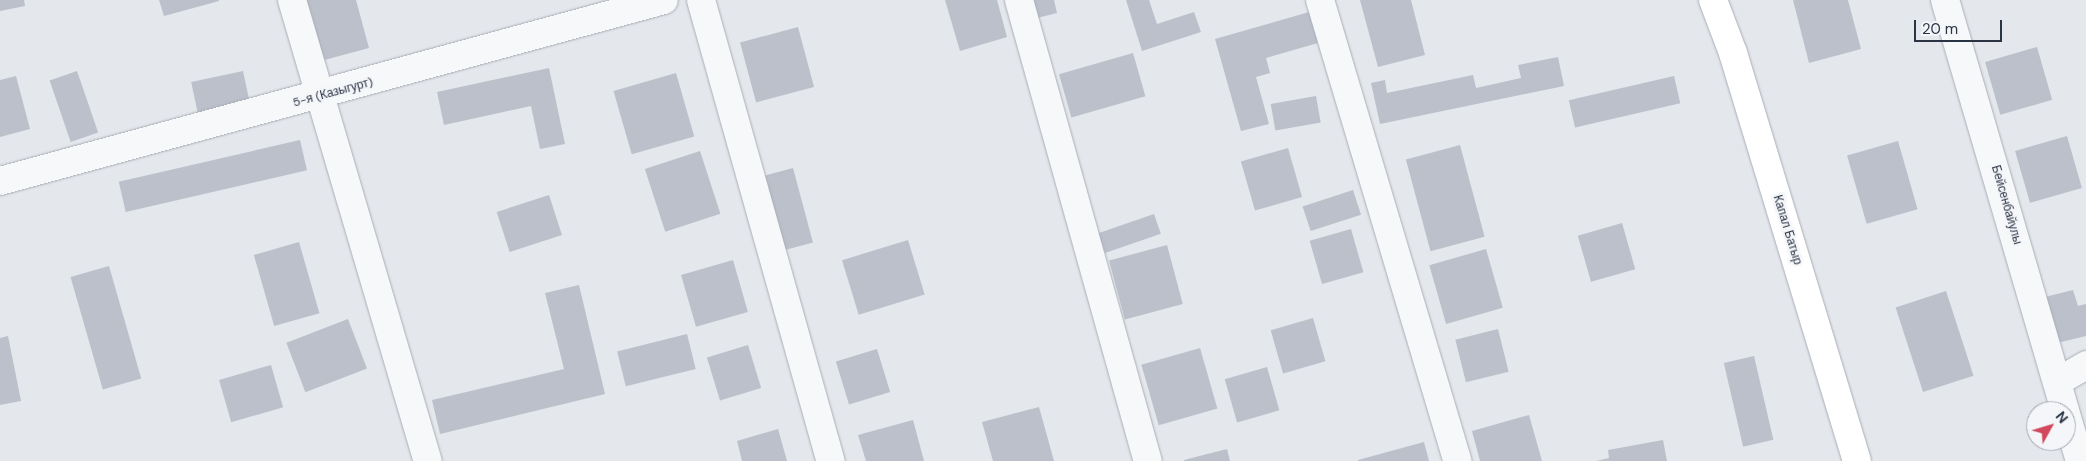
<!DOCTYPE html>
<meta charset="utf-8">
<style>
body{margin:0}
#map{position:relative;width:2086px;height:461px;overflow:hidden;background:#e4e7ec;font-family:"DM Sans",sans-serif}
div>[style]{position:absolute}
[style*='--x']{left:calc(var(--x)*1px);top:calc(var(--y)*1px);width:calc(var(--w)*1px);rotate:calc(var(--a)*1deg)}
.building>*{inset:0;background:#bbc0ca;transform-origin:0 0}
.roads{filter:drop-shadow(0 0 1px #a9aeb7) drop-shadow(0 0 1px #a9aeb7)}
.street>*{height:28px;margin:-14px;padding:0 14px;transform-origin:14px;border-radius:14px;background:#f7f8fa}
.secondary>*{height:28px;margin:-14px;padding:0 14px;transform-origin:14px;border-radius:14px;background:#fff}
span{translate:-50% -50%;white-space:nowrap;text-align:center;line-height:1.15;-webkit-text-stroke:5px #f4f6f9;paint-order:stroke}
.street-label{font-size:12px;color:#2b3445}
.north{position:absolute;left:2026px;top:401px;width:50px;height:50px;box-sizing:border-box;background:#f4f6f9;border:1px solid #a4a8b1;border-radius:50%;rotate:51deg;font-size:14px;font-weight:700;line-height:20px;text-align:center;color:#2b3445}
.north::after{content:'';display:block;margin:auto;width:18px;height:22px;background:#d1495b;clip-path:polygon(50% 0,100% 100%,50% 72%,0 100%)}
.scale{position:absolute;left:1914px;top:20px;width:88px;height:22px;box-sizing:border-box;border:2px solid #2b3445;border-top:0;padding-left:6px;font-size:15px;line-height:18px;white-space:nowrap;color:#2b3445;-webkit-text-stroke:4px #f4f6f9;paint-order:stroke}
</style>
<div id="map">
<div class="building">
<div style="clip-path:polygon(0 0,24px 0,25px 6px,0 11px)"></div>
<div style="clip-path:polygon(159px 0,219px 0,219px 1px,164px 16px)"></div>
<div style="clip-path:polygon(301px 0,356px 0,369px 48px,317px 62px)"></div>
<div style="clip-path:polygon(945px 0,997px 0,1007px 37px,960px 51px)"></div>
<div style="clip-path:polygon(1028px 0,1054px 0,1057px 13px,1033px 19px)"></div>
<div style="clip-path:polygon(1126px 0,1149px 0,1157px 24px,1194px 12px,1201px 32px,1142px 51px)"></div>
<div style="clip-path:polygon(1360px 0,1411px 0,1425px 55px,1378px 67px)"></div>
<div style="clip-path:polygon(1793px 0,1848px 0,1861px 49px,1809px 63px)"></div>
<div style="clip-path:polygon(1309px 12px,1318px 43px,1266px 58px,1270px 73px,1256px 77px,1269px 124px,1241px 131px,1215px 39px)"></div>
<div style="left:798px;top:27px;width:62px;height:60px;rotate:75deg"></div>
<div style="left:2037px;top:47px;width:55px;height:54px;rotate:74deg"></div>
<div style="left:1133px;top:53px;width:45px;height:77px;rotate:74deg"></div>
<div style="clip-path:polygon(1558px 57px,1564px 86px,1380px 124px,1371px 83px,1385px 80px,1387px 93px,1473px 75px,1476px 88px,1521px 78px,1518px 65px)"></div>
<div style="clip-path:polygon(549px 68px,565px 144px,540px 149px,531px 106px,444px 125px,437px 92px)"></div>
<div style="left:77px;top:71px;width:65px;height:29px;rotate:71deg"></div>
<div style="left:243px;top:71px;width:33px;height:53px;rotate:78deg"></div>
<div style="left:676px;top:73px;width:66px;height:65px;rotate:74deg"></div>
<div style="clip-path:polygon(16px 76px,30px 129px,0 137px,0 80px)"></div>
<div style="left:1674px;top:76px;width:28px;height:108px;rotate:77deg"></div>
<div style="left:1316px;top:96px;width:27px;height:46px;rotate:80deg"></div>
<div style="left:2067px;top:136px;width:54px;height:54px;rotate:74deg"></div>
<div style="left:300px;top:140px;width:31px;height:186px;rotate:77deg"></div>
<div style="left:1898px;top:141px;width:71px;height:53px;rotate:74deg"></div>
<div style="left:1460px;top:145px;width:95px;height:56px;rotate:75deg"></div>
<div style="left:1288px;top:148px;width:51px;height:49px;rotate:74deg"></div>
<div style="left:700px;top:151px;width:66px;height:58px;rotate:72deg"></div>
<div style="left:793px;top:168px;width:77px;height:30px;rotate:75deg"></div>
<div style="left:1353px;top:190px;width:26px;height:53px;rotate:72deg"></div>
<div style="left:549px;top:195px;width:42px;height:55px;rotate:72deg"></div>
<div style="left:1154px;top:214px;width:21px;height:59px;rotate:71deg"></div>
<div style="left:1622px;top:223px;width:48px;height:46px;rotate:74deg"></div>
<div style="left:1351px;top:229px;width:45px;height:43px;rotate:74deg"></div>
<div style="left:908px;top:240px;width:57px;height:69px;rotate:73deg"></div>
<div style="left:299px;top:242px;width:74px;height:47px;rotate:74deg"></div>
<div style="left:1167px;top:245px;width:61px;height:60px;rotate:75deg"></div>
<div style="left:1486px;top:249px;width:61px;height:59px;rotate:74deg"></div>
<div style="left:733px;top:260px;width:54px;height:54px;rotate:74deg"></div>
<div style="left:109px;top:266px;width:117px;height:40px;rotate:74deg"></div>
<div style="clip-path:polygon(579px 285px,605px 394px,440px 434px,432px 400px,564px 369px,545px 293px)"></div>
<div style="clip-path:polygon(2073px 290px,2078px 306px,2086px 304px,2086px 336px,2057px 343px,2045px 297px)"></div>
<div style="left:1946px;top:291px;width:89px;height:53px;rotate:72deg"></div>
<div style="left:1313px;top:318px;width:45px;height:44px;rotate:74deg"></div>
<div style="left:348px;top:319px;width:53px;height:66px;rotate:69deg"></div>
<div style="left:1498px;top:329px;width:44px;height:44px;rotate:76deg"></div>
<div style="left:687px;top:334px;width:36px;height:72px;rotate:76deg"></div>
<div style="clip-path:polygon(8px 336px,21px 401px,0 405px,0 338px)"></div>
<div style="left:748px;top:345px;width:45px;height:43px;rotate:73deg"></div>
<div style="left:1200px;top:348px;width:63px;height:61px;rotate:74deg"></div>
<div style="left:877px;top:349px;width:45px;height:43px;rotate:73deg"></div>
<div style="left:1754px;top:356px;width:86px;height:31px;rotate:77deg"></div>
<div style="left:271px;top:365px;width:44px;height:54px;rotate:74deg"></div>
<div style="left:1267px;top:367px;width:45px;height:44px;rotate:74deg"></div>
<div style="clip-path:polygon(1039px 407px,1054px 461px,993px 461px,982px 422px)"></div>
<div style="clip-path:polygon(1529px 415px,1542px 461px,1480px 461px,1472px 431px)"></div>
<div style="clip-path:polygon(913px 420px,924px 461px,866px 461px,858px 435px)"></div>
<div style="clip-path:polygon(778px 429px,787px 461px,742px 461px,737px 441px)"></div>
<div style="clip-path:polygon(1663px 440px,1667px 461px,1596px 461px,1609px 458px,1608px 450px)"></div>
<div style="clip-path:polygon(1424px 442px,1429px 461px,1358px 461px,1358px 460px)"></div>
<div style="clip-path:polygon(1227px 449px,1230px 461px,1184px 461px,1184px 460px)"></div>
</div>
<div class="roads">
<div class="street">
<div style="--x:292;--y:0;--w:481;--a:73.6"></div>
<div style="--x:701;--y:0;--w:479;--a:74.3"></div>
<div style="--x:1019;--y:0;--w:479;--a:74.4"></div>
<div style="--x:1320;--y:0;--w:481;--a:73.4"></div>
<div style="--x:1945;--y:0;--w:428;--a:73.7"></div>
<div style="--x:0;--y:181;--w:688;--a:-15.25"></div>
<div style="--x:2057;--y:382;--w:34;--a:-30"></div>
<div style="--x:2066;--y:414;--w:49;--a:73.4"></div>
</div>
<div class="secondary">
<div style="--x:1713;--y:0;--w:57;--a:69.3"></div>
<div style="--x:1733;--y:53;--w:426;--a:73.1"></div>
</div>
</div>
<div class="street-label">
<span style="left:333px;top:93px;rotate:-15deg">5-я (Казыгурт)</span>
<span style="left:2006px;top:205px;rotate:74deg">Бейсенбайулы</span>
<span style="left:1787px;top:230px;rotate:73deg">Капал Батыр</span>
</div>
<div class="north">N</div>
<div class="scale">20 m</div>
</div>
